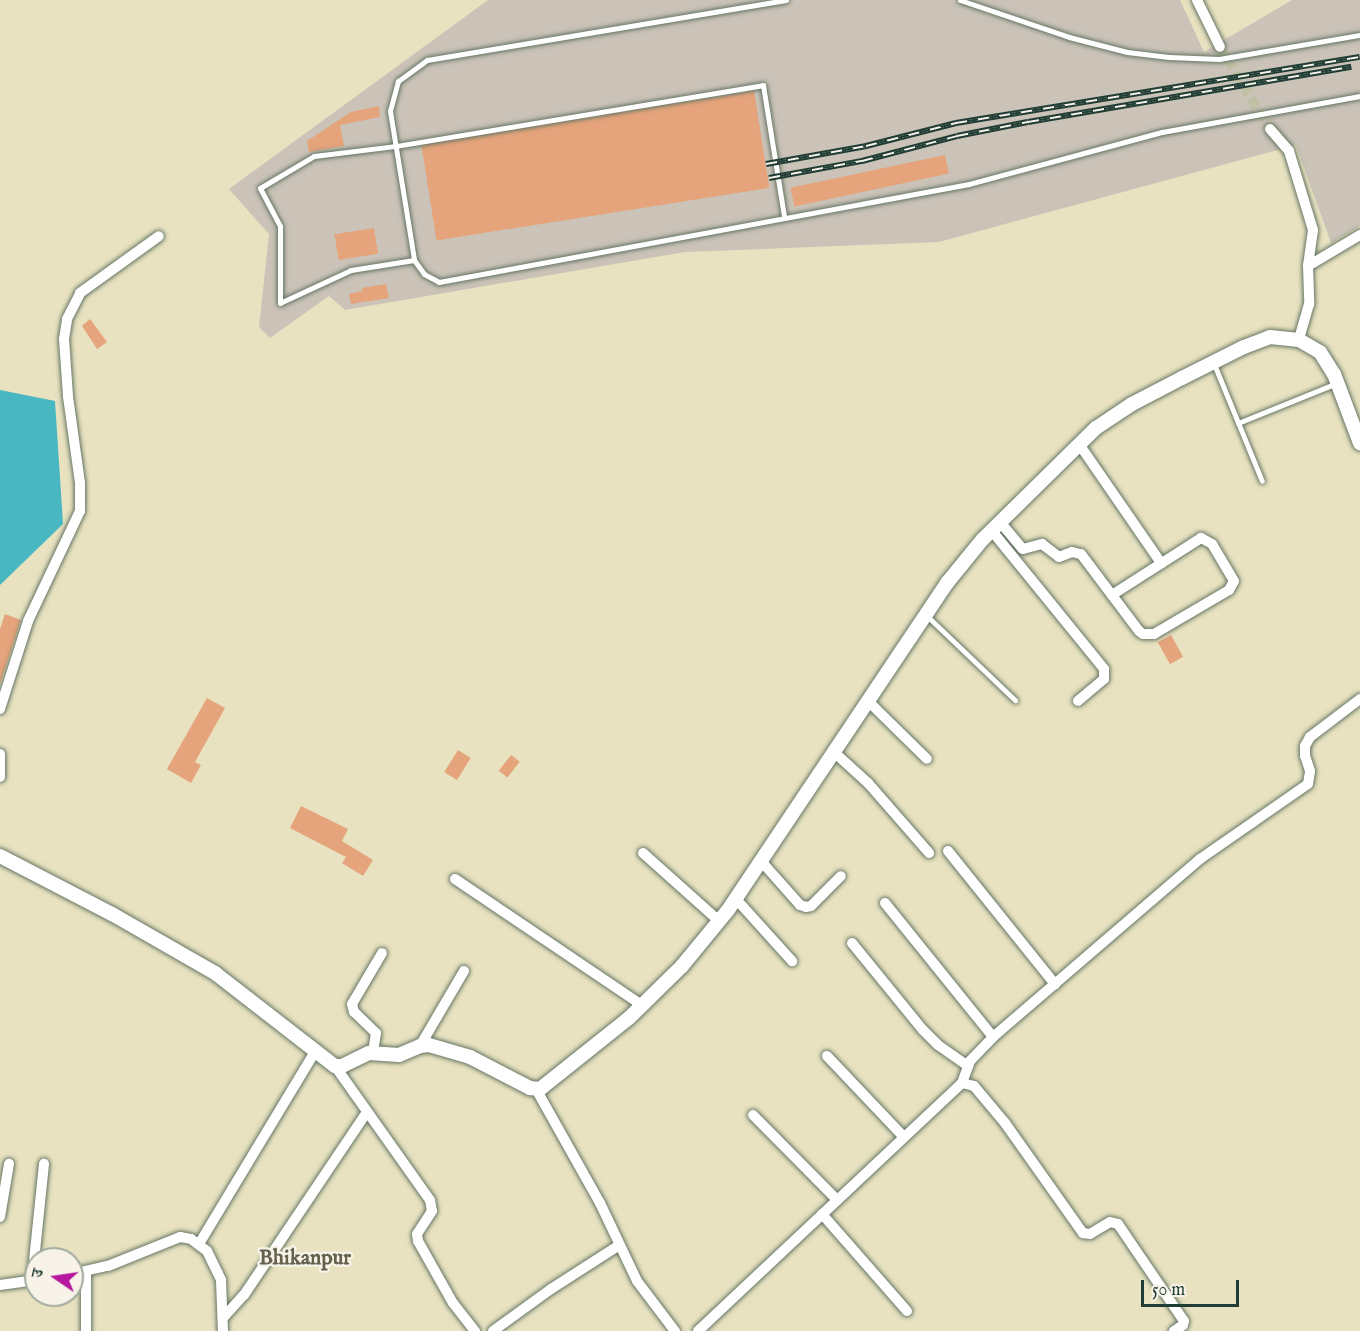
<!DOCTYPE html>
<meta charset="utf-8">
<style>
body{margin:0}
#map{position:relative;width:1360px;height:1331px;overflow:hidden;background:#e8e2c0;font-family:"IM FELL English","Noto Serif Devanagari",serif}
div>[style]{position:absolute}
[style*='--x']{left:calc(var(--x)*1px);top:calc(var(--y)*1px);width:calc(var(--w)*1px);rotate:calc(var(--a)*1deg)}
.industrial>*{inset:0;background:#cbc3b8}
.water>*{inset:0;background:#48b7c1}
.building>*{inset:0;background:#e5a47b;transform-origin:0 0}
.minor-tunnel>*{height:10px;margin-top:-5px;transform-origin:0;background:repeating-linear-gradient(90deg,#c0c1a4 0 10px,transparent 0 15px)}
.roads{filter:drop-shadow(0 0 2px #657765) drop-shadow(0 0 2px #657765)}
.service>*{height:5px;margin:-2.5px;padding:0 2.5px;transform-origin:2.5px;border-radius:2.5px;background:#fff}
.minor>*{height:10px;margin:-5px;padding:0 5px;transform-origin:5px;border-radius:5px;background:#fff}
.tertiary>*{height:14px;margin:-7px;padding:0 7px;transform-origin:7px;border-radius:7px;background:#fff}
.rail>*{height:6px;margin-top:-3px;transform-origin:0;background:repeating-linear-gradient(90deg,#f7f3e8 0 11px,#1f3d34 0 22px);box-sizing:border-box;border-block:2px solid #1f3d34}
span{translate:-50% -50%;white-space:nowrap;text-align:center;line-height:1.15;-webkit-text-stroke:4.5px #f7f3e8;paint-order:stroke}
.quarter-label{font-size:21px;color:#64614d;font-weight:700}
.north{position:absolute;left:24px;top:1247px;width:60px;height:60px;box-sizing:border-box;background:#f7f3e8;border:2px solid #a1aaa0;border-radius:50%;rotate:283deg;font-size:16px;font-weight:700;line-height:24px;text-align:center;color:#1f3d34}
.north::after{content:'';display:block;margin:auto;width:21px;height:27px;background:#b5179e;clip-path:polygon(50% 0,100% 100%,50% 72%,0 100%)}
.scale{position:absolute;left:1141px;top:1280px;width:98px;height:27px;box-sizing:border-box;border:3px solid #1f3d34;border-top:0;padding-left:8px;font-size:18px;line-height:21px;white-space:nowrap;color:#1f3d34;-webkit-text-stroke:4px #f7f3e8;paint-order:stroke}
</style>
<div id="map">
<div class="industrial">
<div style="clip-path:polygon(488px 0,1180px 0,1204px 52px,1292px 0,1360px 0,1360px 226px,1331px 243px,1296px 145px,939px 242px,685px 252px,345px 310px,329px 296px,270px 338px,259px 327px,269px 234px,229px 189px)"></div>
</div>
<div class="water">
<div style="clip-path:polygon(0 390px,55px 401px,63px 524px,0 585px)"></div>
</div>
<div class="building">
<div style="left:754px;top:91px;width:98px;height:337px;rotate:81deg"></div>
<div style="clip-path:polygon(379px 106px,380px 117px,340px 125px,344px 146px,309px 152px,307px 141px,351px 112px)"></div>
<div style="left:945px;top:155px;width:19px;height:158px;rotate:78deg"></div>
<div style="left:374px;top:228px;width:26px;height:40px;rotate:81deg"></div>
<div style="clip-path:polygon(386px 284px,389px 298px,351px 304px,349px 294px,362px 291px,362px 288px)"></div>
<div style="clip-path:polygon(90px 319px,107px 342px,97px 349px,82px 326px)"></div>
<div style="clip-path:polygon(5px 614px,21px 620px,0 684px,0 629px)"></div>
<div style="left:1171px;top:635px;width:25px;height:15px;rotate:61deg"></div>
<div style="clip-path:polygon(207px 698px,225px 708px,195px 762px,201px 765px,191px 783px,167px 769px)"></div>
<div style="left:458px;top:750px;width:15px;height:26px;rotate:32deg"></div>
<div style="left:511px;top:755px;width:11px;height:20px;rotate:38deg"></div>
<div style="clip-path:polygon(301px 806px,348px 829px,342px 841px,373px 860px,363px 876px,342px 863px,346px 857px,290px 828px)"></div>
</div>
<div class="minor-tunnel">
<div style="--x:1220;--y:47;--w:96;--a:58.6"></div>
</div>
<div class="roads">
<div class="service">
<div style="--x:786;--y:0;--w:364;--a:170.5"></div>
<div style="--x:427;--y:60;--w:36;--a:144"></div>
<div style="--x:398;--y:81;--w:31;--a:105"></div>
<div style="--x:390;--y:111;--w:151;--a:80.8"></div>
<div style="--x:414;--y:260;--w:17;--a:54"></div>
<div style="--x:424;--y:274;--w:17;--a:28"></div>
<div style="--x:439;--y:282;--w:539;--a:-10.48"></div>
<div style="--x:969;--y:184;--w:200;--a:-15.1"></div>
<div style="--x:1162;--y:132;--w:201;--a:-10.3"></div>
<div style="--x:960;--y:0;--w:115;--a:18.7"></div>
<div style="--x:1069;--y:37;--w:60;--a:14.5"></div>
<div style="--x:1127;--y:52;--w:42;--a:6.8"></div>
<div style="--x:1169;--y:57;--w:50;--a:2.3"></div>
<div style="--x:1219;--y:59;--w:143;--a:-9.7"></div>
<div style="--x:414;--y:260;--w:64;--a:171"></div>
<div style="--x:351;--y:270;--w:78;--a:155.1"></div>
<div style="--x:280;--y:303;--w:77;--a:-90"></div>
<div style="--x:280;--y:226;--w:43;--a:-117.8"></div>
<div style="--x:260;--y:188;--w:63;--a:-30.7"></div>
<div style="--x:314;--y:156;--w:83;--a:-7"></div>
<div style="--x:396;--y:146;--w:372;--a:-9.4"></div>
<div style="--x:763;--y:85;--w:133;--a:80.9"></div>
<div style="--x:1214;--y:364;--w:126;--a:67.7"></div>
<div style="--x:1238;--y:423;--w:107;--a:-22"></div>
<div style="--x:927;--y:616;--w:122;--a:43.7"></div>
</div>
<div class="minor">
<div style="--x:1197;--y:0;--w:52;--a:63.9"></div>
<div style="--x:1270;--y:129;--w:29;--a:49"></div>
<div style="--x:1289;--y:151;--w:83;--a:73.1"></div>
<div style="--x:1313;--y:230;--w:36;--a:98"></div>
<div style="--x:1308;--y:266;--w:38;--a:88"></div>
<div style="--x:1309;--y:304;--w:37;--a:106"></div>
<div style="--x:1308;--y:266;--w:61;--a:-30.8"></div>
<div style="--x:1079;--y:444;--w:145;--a:55.4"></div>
<div style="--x:1000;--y:522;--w:35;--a:50"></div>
<div style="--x:1023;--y:549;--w:20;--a:-15"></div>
<div style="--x:1042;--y:544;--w:21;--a:37"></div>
<div style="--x:1059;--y:557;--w:14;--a:-21"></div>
<div style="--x:1072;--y:552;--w:9;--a:13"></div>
<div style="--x:1081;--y:554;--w:96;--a:53"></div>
<div style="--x:1139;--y:631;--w:5;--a:37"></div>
<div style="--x:1143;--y:634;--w:11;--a:0"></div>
<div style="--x:1154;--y:634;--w:87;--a:-30.4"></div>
<div style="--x:1229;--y:590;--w:10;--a:-61"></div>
<div style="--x:1234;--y:581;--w:43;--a:-120.7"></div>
<div style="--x:1212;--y:544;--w:13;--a:-151"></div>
<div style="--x:1201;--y:538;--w:106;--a:147.4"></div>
<div style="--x:992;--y:531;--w:178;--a:50.9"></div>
<div style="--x:1104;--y:669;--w:10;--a:90"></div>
<div style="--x:1104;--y:679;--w:34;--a:140"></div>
<div style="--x:869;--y:702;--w:81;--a:44.5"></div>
<div style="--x:0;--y:709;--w:92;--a:-72.3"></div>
<div style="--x:28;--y:621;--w:122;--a:-64.7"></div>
<div style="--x:80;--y:511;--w:28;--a:-90"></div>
<div style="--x:80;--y:483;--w:88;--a:-97.9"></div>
<div style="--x:68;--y:396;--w:57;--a:-94"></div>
<div style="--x:64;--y:339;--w:20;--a:-81"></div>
<div style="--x:67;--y:319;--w:29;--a:-63"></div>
<div style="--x:80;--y:293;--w:97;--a:-35.8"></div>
<div style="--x:835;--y:753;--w:45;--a:42.3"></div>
<div style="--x:868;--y:783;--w:93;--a:48.9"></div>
<div style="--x:0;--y:754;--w:23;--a:90"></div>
<div style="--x:948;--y:851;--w:171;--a:51.2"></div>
<div style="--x:643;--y:853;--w:102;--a:41.8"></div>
<div style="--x:761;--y:861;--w:59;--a:48.4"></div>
<div style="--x:800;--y:905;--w:6;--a:18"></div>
<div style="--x:806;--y:907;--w:5;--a:-11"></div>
<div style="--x:811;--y:906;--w:42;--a:-45"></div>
<div style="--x:455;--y:879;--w:225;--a:34"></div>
<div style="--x:736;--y:899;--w:84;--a:47.9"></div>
<div style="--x:885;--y:903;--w:172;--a:51.1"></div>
<div style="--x:852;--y:943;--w:112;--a:50.8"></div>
<div style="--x:923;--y:1030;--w:21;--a:45"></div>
<div style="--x:938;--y:1045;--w:37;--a:35"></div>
<div style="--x:420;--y:1046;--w:87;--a:-59.6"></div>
<div style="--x:373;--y:1052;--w:19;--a:-81"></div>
<div style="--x:376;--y:1033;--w:30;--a:-136"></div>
<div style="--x:354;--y:1012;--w:8;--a:-104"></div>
<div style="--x:352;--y:1004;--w:59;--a:-59.5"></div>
<div style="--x:827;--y:1056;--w:112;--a:46.5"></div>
<div style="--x:335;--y:1066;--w:164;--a:54.7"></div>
<div style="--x:430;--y:1200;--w:11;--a:80"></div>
<div style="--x:432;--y:1211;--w:27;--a:123"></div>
<div style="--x:417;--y:1234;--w:7;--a:82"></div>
<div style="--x:418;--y:1241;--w:71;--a:60.6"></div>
<div style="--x:453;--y:1303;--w:36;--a:52"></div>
<div style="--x:962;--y:1083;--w:23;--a:-70"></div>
<div style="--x:970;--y:1061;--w:33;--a:-46"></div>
<div style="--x:993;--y:1037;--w:273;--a:-40.7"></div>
<div style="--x:1200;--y:859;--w:131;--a:-34.8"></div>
<div style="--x:1308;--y:784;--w:13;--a:-81"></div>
<div style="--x:1310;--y:771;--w:16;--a:-108"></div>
<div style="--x:1305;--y:756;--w:10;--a:-90"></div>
<div style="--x:1305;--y:746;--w:10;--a:-61"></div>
<div style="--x:1310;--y:737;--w:63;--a:-37.2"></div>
<div style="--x:536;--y:1089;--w:131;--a:60.7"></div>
<div style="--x:600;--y:1203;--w:86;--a:64.6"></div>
<div style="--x:637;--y:1281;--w:63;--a:52.8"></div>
<div style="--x:753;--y:1115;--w:120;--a:45.3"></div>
<div style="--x:822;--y:1214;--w:129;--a:48.8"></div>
<div style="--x:0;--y:1217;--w:54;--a:-80.4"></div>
<div style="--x:199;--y:1244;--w:227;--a:-58.9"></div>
<div style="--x:72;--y:1274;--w:37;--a:-13"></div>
<div style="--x:108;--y:1266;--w:78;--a:-21.9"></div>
<div style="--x:180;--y:1237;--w:11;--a:10"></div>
<div style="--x:191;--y:1239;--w:20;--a:37"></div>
<div style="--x:207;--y:1251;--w:32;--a:64"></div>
<div style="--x:221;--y:1280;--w:51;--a:87.8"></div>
<div style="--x:32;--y:1280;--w:117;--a:-84.1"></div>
<div style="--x:0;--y:1285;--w:36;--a:-8"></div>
<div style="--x:223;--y:1318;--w:31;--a:-48"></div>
<div style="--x:244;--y:1295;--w:220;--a:-56.1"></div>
<div style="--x:86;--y:1331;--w:59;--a:-90"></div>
<div style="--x:493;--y:1331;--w:72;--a:-35.9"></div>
<div style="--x:551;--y:1289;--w:80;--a:-32.7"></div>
<div style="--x:698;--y:1331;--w:362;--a:-43.2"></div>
<div style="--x:962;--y:1083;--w:12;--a:14"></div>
<div style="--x:974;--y:1086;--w:48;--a:50"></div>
<div style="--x:1005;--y:1123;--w:135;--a:54.7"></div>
<div style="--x:1083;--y:1233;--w:7;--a:8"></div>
<div style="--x:1090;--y:1234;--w:23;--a:-31"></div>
<div style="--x:1110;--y:1222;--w:8;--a:14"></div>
<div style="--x:1118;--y:1224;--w:117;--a:55.8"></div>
<div style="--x:1184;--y:1321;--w:4;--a:104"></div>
<div style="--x:1183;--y:1325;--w:11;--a:146"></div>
</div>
<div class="tertiary">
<div style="--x:0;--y:856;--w:126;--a:27.4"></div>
<div style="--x:112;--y:914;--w:119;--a:29.8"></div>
<div style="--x:215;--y:973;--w:152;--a:37.8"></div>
<div style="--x:335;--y:1066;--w:7;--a:0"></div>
<div style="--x:342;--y:1066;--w:30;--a:-26"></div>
<div style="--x:369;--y:1053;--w:30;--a:4"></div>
<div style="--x:399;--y:1055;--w:23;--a:-23"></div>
<div style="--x:420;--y:1046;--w:9;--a:-6"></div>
<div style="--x:429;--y:1045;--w:43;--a:16.3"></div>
<div style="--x:470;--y:1057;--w:68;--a:27.3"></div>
<div style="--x:530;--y:1088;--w:10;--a:6"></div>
<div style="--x:540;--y:1089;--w:114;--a:-38.6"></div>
<div style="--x:629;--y:1018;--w:74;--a:-44.5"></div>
<div style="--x:682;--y:966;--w:72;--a:-50.6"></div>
<div style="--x:728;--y:910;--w:394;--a:-56.2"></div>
<div style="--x:947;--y:583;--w:55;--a:-50.9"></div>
<div style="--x:982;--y:540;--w:160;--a:-44.5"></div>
<div style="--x:1096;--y:428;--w:43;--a:-33.7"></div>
<div style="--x:1132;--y:404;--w:56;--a:-27.5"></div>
<div style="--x:1182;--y:378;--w:69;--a:-26.6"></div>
<div style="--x:1244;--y:347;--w:28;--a:-21"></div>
<div style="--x:1270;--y:337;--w:29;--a:6"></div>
<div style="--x:1299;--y:340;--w:24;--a:30"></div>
<div style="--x:1320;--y:352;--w:26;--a:58"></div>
<div style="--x:1334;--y:374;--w:74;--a:69.4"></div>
</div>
</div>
<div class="rail">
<div style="--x:766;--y:164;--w:102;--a:-10.2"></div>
<div style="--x:866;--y:146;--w:93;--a:-14.3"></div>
<div style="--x:956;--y:123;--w:409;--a:-9.3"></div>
<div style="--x:769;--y:178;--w:95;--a:-10.4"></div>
<div style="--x:862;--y:161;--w:98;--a:-14.7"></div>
<div style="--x:957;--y:136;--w:72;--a:-11.2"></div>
<div style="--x:1028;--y:122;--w:328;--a:-9.7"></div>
</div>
<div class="quarter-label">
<span style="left:305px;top:1259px">Bhikanpur</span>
</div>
<div class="north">उ</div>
<div class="scale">50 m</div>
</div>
